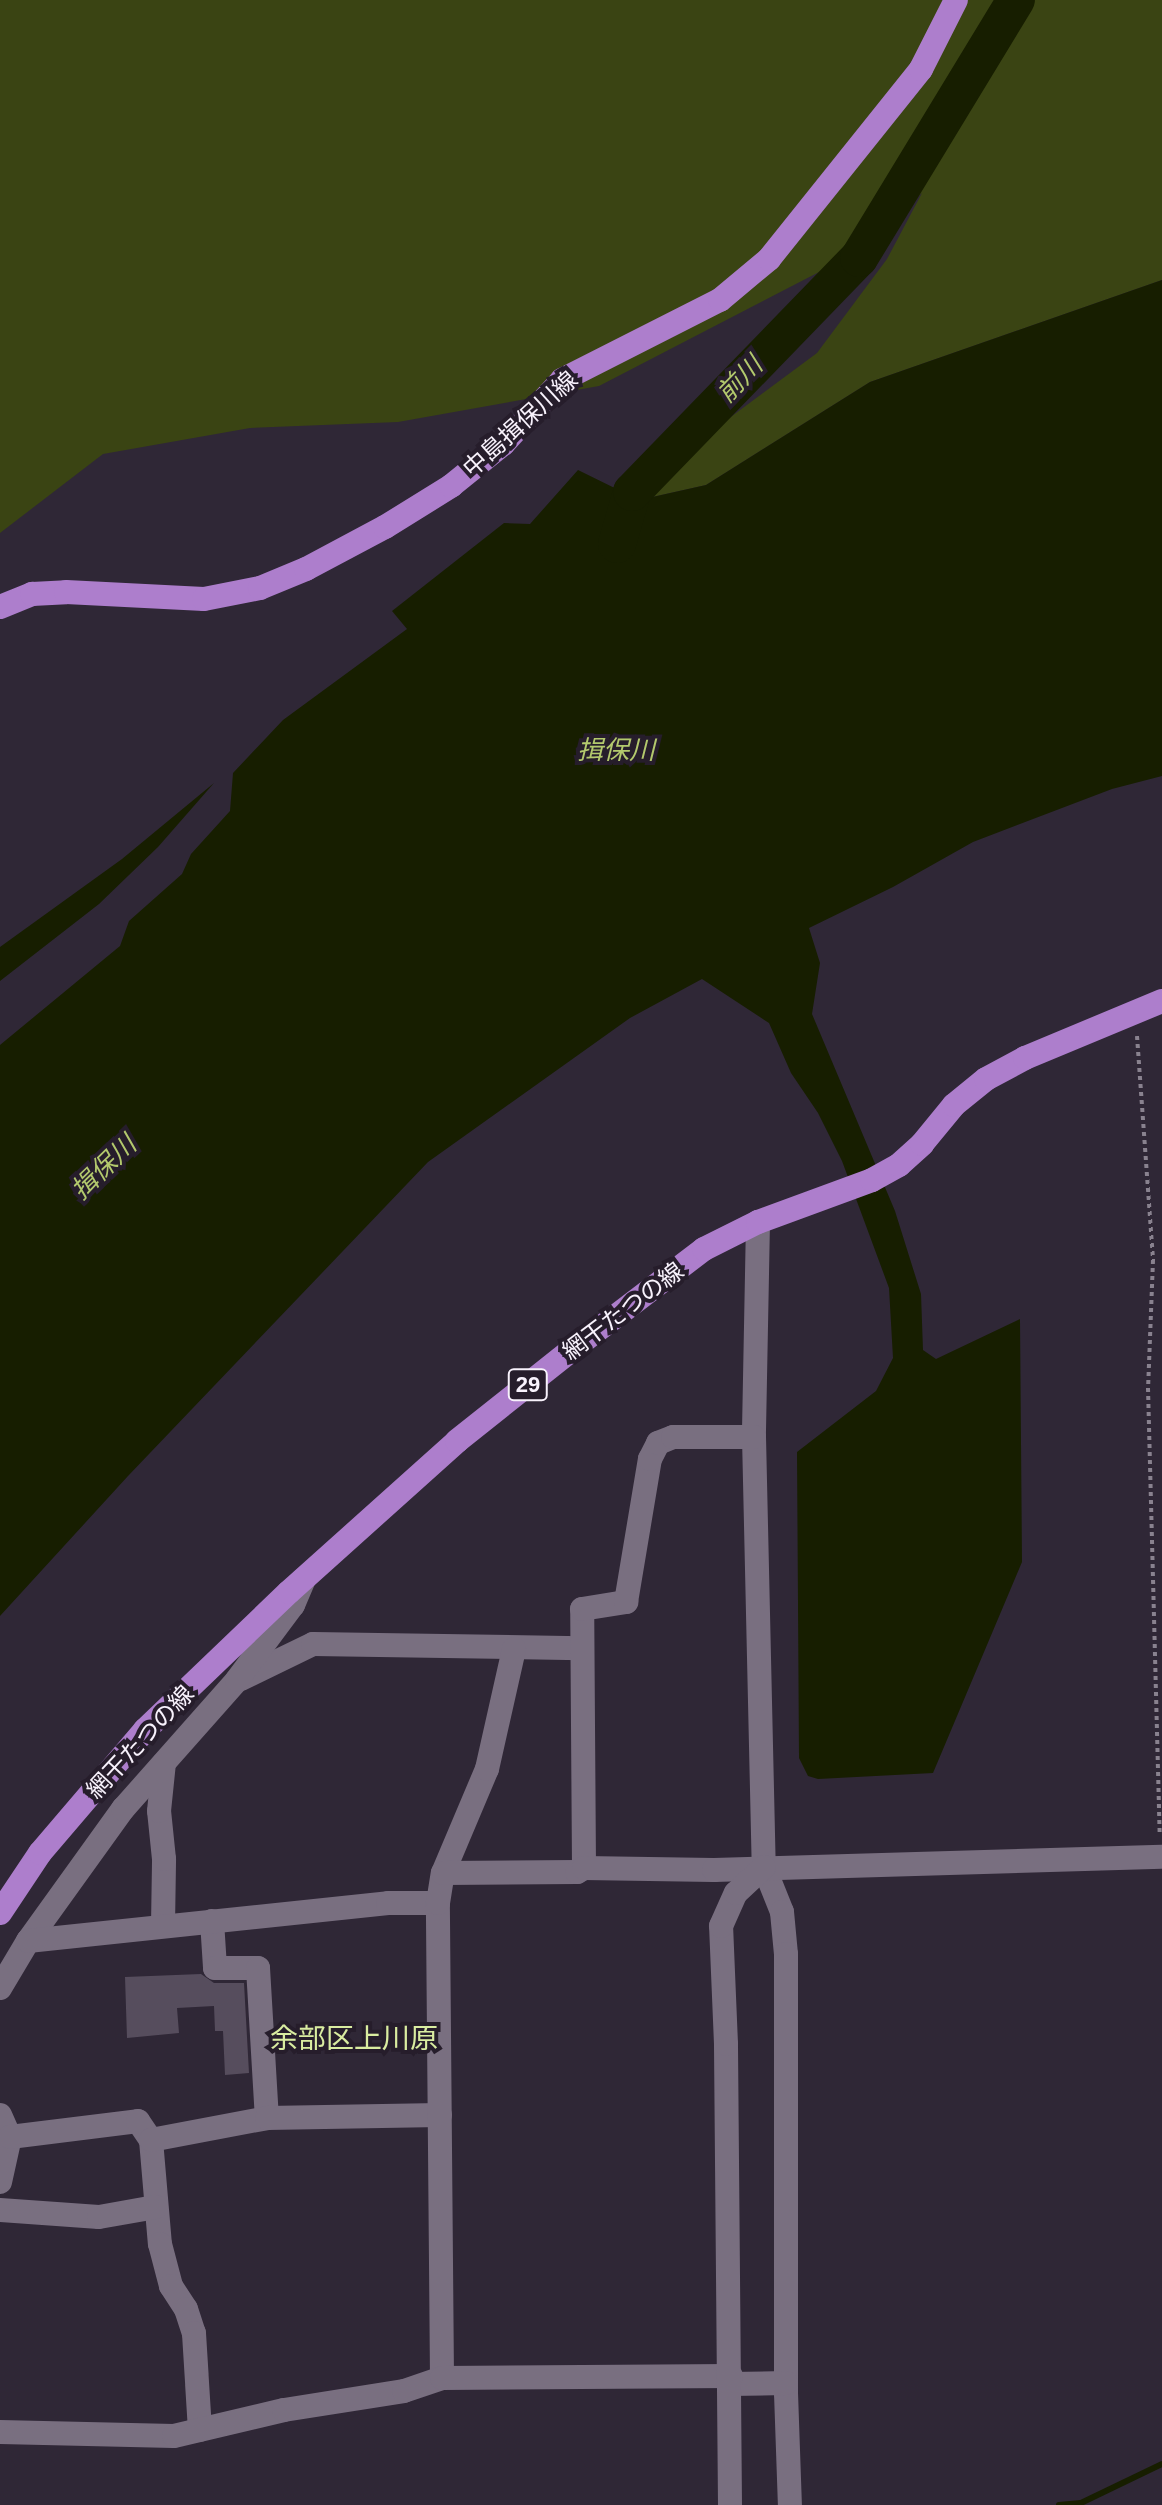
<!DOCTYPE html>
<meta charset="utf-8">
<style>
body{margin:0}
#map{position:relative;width:1162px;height:2505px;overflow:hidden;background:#2f2736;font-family:Arial,"Noto Sans JP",sans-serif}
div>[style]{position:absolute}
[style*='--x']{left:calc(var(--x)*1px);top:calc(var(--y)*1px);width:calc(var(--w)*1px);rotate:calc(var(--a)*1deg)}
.green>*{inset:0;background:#3a4413}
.water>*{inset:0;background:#171e00}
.stream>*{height:6px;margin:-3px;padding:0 3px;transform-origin:3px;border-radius:3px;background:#171e00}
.river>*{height:38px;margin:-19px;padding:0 19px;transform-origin:19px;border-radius:19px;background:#171e00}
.building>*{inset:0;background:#564d5d}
.path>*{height:4px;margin-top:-2px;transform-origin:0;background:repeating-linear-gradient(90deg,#89828f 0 4px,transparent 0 8px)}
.minor>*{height:24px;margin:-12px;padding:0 12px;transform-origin:12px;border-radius:12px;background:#796f80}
.major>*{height:24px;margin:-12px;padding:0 12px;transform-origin:12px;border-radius:12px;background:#ad7ecc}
span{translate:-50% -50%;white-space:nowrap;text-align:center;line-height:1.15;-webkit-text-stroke:8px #261d2b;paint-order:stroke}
.shield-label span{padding:2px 6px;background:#261d2b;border:2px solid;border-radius:6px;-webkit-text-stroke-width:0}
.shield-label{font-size:22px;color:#f8f2fc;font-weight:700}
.street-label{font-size:24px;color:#f8f2fc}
.water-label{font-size:26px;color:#b3c96d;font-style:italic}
.quarter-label{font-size:28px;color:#d9eca0}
</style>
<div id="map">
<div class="green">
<div style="clip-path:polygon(0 0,1162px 0,1162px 280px,870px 382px,706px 485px,639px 500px,627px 482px,649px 460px,720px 425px,817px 353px,887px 259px,922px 193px,852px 255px,599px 386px,398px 422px,250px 428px,103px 454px,0 533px)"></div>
</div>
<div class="water">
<div style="clip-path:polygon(1162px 280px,1162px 776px,1112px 789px,973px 842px,893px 887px,809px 928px,820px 963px,812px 1014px,895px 1211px,921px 1294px,923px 1350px,936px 1359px,1020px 1319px,1022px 1562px,933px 1773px,818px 1779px,808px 1776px,799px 1758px,797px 1452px,876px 1391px,893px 1358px,889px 1288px,842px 1161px,818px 1113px,791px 1073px,769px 1023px,702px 979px,630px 1018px,428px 1162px,128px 1476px,0 1616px,0 1045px,120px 946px,129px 921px,182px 874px,191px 854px,230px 811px,233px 773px,283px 720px,407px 629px,392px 611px,504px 523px,530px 524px,578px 470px,639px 500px,706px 485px,870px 382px)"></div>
<div style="clip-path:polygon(214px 783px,158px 847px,99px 904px,0 981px,0 947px,122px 859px)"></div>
</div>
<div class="stream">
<div style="--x:1059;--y:2505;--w:22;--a:-5"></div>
<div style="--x:1081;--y:2503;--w:90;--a:-25.7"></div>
</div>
<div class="river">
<div style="--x:617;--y:544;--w:54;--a:-73.9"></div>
<div style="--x:632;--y:492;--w:326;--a:-45.9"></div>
<div style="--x:859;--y:258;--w:302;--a:-58.7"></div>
</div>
<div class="building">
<div style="clip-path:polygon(201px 1974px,214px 1983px,244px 1983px,249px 2073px,225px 2075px,223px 2031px,215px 2031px,214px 2006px,177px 2008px,179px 2033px,127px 2038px,125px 1977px)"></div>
</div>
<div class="path">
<div style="--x:1137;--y:1036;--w:225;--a:85.9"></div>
<div style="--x:1153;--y:1260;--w:128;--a:92.2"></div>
<div style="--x:1148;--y:1388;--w:446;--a:88.5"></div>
</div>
<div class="minor">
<div style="--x:758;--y:1222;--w:215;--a:91.1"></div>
<div style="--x:754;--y:1437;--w:430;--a:88.7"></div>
<div style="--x:764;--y:1867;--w:48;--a:68.2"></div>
<div style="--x:782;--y:1912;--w:42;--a:84.6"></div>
<div style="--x:786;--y:1954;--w:439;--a:90"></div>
<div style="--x:786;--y:2393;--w:112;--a:88"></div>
<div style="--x:241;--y:1679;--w:80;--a:-25.9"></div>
<div style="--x:313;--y:1644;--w:269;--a:0.9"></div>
<div style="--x:584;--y:1868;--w:259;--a:-90.4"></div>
<div style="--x:582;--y:1609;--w:45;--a:-9"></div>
<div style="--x:626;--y:1602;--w:145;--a:-80.5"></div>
<div style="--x:650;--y:1459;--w:18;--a:-63"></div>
<div style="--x:658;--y:1443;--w:16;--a:-22"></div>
<div style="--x:673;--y:1437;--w:81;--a:0"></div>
<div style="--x:443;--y:1873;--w:113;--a:-67.1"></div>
<div style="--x:487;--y:1769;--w:123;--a:-77.3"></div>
<div style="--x:212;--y:1921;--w:47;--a:86.3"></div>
<div style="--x:215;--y:1968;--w:43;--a:0"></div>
<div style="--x:258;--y:1968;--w:150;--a:86.6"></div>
<div style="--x:163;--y:1926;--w:67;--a:-89.1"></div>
<div style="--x:164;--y:1859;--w:48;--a:-95.9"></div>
<div style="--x:159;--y:1811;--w:48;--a:-84.1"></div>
<div style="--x:28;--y:1941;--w:163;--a:-54.3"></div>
<div style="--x:123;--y:1809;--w:172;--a:-48.5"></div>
<div style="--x:237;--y:1680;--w:94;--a:-53.3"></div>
<div style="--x:293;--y:1605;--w:28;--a:-67"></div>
<div style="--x:0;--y:1988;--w:55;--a:-59.2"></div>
<div style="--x:28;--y:1941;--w:362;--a:-6"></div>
<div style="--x:388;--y:1903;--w:50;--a:0"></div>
<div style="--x:0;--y:2115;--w:24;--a:66"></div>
<div style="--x:10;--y:2137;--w:46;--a:102.5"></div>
<div style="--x:10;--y:2137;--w:129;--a:-7.1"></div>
<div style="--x:138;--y:2121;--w:23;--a:56"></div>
<div style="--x:151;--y:2140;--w:104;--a:85.1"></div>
<div style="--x:160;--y:2244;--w:43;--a:75.3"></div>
<div style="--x:171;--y:2286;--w:27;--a:57"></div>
<div style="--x:186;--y:2309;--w:25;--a:72"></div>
<div style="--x:194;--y:2333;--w:97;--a:86.5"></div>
<div style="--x:151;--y:2140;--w:118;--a:-10.7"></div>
<div style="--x:267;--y:2118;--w:173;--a:-1"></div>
<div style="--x:0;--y:2210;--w:99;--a:4"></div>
<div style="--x:99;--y:2217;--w:58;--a:-10"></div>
<div style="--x:442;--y:2378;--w:475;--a:-90.5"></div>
<div style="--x:438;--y:1903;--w:30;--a:-81"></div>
<div style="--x:443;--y:1873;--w:134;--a:-0.4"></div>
<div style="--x:577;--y:1872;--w:8;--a:-30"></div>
<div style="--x:584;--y:1868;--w:130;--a:0.9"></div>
<div style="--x:714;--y:1870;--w:448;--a:-1.7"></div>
<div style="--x:730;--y:2384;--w:56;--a:-1"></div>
<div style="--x:0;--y:2432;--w:174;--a:1.3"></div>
<div style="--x:174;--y:2436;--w:113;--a:-13.3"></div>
<div style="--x:284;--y:2410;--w:121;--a:-9"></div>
<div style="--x:404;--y:2391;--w:40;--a:-18.9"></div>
<div style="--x:442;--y:2378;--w:289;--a:-0.4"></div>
<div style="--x:730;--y:2505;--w:461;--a:-90.5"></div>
<div style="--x:726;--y:2044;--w:118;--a:-92.4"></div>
<div style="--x:721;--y:1926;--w:36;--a:-66"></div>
<div style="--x:736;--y:1893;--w:38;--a:-43"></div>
</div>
<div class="major">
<div style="--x:0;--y:607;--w:35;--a:-22"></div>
<div style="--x:32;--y:594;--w:34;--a:-3"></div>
<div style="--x:66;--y:592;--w:138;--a:2.9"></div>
<div style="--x:204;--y:599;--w:57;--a:-11.1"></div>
<div style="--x:260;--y:588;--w:50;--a:-22.4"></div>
<div style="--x:306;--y:569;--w:89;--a:-28"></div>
<div style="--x:385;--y:527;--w:78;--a:-31.8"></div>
<div style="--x:451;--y:486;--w:67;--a:-38.9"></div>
<div style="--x:503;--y:444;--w:87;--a:-47.3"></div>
<div style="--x:562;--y:380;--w:177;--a:-26.9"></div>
<div style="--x:720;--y:300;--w:64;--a:-39.9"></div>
<div style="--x:769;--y:259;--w:243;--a:-51.3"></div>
<div style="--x:921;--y:69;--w:77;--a:-63.1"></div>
<div style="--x:0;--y:1913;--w:72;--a:-56.3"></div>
<div style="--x:40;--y:1853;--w:162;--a:-49.5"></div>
<div style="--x:145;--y:1730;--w:199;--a:-43.8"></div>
<div style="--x:289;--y:1592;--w:226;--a:-41.9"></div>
<div style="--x:457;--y:1441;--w:149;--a:-38.5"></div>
<div style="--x:574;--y:1348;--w:163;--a:-37.3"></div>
<div style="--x:704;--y:1249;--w:60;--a:-26.6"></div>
<div style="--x:758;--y:1222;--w:121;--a:-20.2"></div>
<div style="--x:872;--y:1180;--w:31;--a:-29"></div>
<div style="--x:899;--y:1165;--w:31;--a:-42"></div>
<div style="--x:922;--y:1144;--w:50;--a:-50.6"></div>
<div style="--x:954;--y:1105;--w:41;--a:-39.1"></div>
<div style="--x:986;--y:1079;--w:44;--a:-28.3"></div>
<div style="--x:1025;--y:1058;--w:148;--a:-22.6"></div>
</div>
<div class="shield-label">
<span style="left:528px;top:1385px">29</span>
</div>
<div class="street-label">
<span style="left:520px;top:424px;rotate:-42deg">中島揖保川線</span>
<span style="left:623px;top:1311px;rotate:-37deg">網干たつの線</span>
<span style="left:140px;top:1742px;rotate:-47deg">網干たつの線</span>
</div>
<div class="water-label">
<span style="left:740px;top:380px;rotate:-46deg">前川</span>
<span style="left:616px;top:751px">揖保川</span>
<span style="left:104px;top:1168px;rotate:-44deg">揖保川</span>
</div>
<div class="quarter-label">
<span style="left:354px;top:2039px">余部区上川原</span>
</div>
</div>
